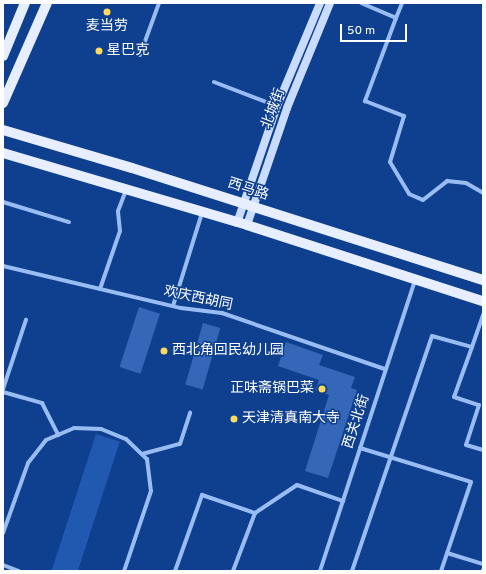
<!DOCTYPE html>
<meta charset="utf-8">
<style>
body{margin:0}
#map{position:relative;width:486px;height:574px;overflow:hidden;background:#0f4090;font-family:Overpass,"Noto Sans SC",sans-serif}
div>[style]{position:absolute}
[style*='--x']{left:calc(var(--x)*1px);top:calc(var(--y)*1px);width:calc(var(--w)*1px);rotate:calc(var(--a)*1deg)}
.green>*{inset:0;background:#2159b0;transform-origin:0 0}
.building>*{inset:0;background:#3467b8;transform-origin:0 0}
.street>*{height:4px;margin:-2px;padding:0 2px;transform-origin:2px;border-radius:2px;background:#99bdf3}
.secondary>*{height:8px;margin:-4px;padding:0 4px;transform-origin:4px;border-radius:4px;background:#c9dcfd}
.primary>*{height:10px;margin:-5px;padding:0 5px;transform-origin:5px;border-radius:5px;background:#e6eeff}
.dots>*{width:11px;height:11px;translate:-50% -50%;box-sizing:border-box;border:2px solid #0f4090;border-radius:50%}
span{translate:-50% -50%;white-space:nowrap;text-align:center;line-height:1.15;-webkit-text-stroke:3px #0f4090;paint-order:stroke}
.poi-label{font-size:14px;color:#fff}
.left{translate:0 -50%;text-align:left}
.right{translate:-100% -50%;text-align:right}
.street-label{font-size:14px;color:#fff}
.frame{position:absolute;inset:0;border:4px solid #fff;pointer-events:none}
.scale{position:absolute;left:340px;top:24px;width:67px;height:18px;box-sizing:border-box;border:2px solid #fff;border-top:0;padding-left:5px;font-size:12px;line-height:14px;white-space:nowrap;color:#fff;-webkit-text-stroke:3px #0f4090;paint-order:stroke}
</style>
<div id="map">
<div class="green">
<div style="left:96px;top:434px;width:25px;height:145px;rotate:18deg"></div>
</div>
<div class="building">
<div style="left:139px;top:307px;width:22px;height:63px;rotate:18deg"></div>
<div style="left:203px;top:323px;width:18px;height:64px;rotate:16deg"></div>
<div style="clip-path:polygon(286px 342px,323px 355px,319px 365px,355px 377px,351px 388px,357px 390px,328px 478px,305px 471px,329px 395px,315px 390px,319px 380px,278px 366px)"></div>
</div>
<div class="street">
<div style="--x:361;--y:3;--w:38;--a:23"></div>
<div style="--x:396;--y:18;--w:16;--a:-68"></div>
<div style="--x:396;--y:18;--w:89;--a:110.5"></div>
<div style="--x:365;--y:101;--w:42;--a:21"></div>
<div style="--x:404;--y:116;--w:48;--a:106.9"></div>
<div style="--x:390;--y:162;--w:37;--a:59"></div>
<div style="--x:409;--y:194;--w:15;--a:23"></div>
<div style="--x:423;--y:200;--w:31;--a:-38"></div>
<div style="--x:447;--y:181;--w:19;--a:6"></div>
<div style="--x:466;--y:183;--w:20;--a:30"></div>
<div style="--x:140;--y:55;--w:55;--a:-69.9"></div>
<div style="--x:214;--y:82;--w:67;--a:20.9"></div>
<div style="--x:3;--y:202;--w:69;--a:16.9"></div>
<div style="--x:3;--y:266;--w:183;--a:13.3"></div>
<div style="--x:181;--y:308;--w:41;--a:7"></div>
<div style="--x:222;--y:313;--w:172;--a:19"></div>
<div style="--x:100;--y:289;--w:61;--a:-71"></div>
<div style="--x:120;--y:231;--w:20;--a:-96"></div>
<div style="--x:118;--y:211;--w:22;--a:-69"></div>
<div style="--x:173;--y:306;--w:97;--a:-72.7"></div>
<div style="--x:472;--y:347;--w:53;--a:109.8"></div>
<div style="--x:454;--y:397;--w:26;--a:18"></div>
<div style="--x:479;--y:405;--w:42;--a:108"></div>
<div style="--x:466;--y:445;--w:18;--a:16"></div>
<div style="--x:3;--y:389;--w:73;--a:-71.6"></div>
<div style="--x:3;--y:392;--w:41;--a:15.8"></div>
<div style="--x:42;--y:403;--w:36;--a:63"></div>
<div style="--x:360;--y:448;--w:116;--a:17"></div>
<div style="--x:471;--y:482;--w:94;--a:108.6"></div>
<div style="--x:142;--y:454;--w:39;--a:-15"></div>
<div style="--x:180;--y:444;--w:33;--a:-72"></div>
<div style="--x:3;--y:533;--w:74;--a:-70.3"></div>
<div style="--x:28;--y:463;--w:29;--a:-52"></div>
<div style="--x:46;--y:440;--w:30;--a:-23"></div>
<div style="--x:74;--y:428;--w:27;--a:2"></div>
<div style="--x:101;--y:429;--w:27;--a:22"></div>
<div style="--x:126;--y:439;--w:29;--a:44"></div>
<div style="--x:147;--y:459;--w:32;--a:83"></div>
<div style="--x:151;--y:491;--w:84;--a:108.6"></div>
<div style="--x:447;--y:553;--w:38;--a:17"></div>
<div style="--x:3;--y:565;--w:17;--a:21"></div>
<div style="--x:175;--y:571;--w:81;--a:-70.4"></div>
<div style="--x:202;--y:495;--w:56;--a:18.8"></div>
<div style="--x:233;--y:571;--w:62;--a:-69.2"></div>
<div style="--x:255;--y:513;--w:50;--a:-33.7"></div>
<div style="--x:297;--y:485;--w:49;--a:19.2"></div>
<div style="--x:320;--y:571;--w:305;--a:-71.9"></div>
<div style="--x:352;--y:571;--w:248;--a:-71.2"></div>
<div style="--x:432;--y:336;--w:41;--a:15.4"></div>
<div style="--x:472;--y:347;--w:34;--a:-71"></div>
<div style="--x:483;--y:571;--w:1;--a:-90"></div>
</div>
<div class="secondary">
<div style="--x:237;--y:223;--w:124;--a:-71.1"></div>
<div style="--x:277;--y:106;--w:112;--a:-67.3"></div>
<div style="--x:247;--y:225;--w:124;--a:-71.1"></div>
<div style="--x:287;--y:108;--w:113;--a:-67.7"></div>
</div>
<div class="primary">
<div style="--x:3;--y:56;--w:57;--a:-67.5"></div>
<div style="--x:3;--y:103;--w:109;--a:-66.3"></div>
<div style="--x:3;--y:130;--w:134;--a:16.4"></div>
<div style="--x:132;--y:168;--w:368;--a:17.7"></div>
<div style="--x:3;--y:153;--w:254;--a:16.4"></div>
<div style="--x:247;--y:225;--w:248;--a:17.9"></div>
</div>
<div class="dots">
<div style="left:107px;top:12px;background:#ffd95c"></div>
<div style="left:99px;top:51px;background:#ffd95c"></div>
<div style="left:164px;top:351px;background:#ffd95c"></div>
<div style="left:322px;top:389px;background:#ffd95c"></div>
<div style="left:234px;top:419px;background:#ffd95c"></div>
</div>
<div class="poi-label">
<span style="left:107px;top:27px">麦当劳</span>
<span class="left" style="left:107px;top:51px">星巴克</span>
<span class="left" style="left:172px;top:351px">西北角回民幼儿园</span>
<span class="right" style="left:314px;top:389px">正味斋锅巴菜</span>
<span class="left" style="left:242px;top:419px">天津清真南大寺</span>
</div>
<div class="street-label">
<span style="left:274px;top:109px;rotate:-69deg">北城街</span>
<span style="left:248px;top:190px;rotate:18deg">西马路</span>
<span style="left:198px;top:299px;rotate:12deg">欢庆西胡同</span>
<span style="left:357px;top:422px;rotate:-72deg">西关北街</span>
</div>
<div class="frame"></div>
<div class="scale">50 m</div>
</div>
